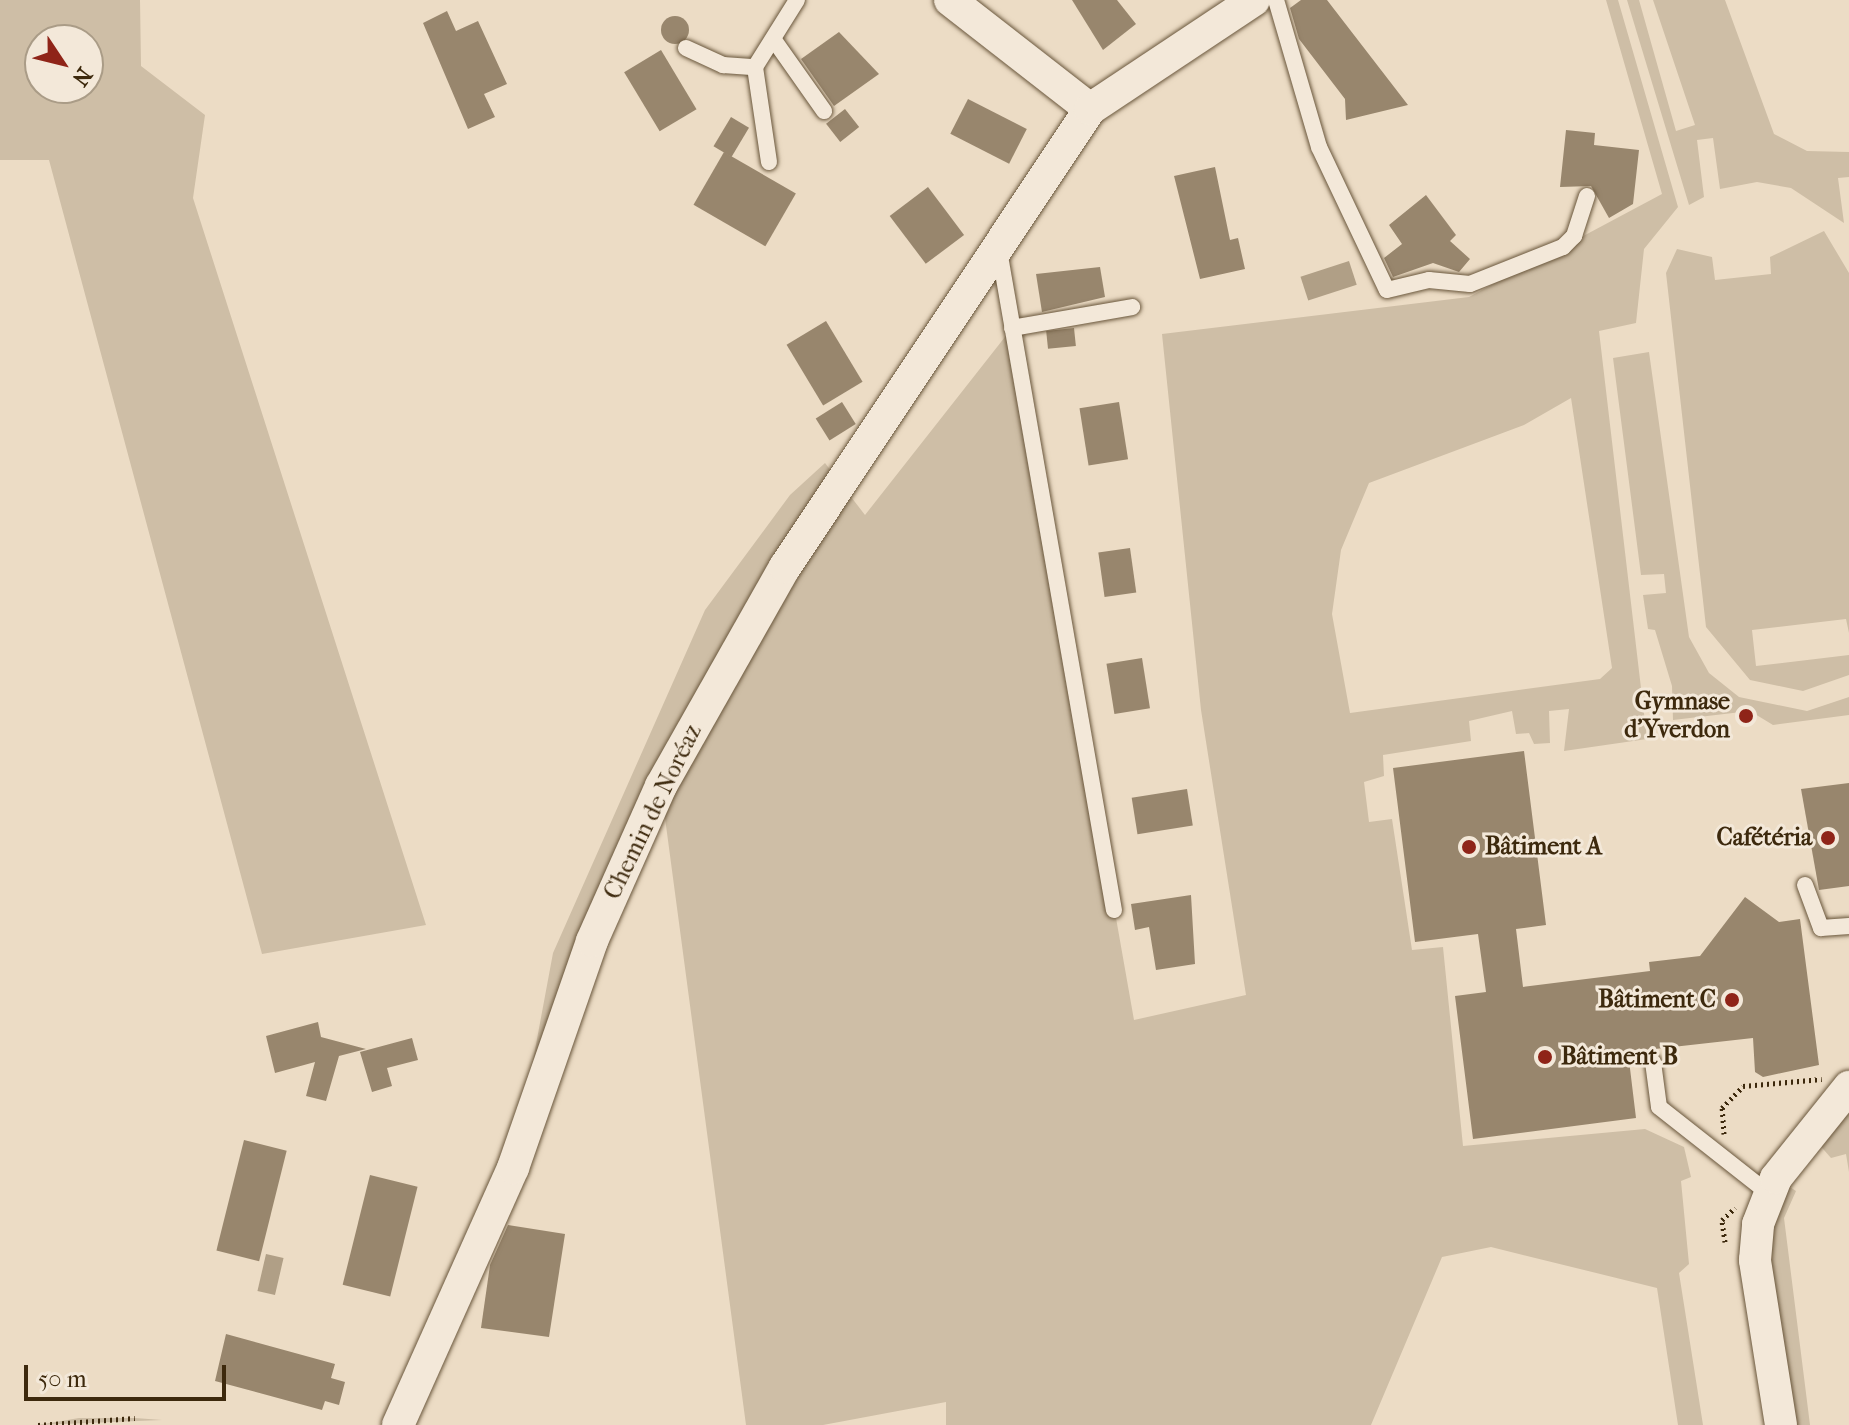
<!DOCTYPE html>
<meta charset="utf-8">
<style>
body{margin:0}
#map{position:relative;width:1849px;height:1425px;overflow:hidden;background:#ecdcc5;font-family:"IM FELL French Canon",serif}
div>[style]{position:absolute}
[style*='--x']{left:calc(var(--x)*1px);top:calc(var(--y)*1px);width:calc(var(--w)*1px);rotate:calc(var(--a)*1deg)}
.green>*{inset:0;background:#cebea6}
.water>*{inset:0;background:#b09f86;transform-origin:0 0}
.building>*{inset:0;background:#98866d;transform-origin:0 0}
.round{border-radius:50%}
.path>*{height:5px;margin-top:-2.5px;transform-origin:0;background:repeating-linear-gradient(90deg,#3d290d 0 2px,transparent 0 6px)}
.roads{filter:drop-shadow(0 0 2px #69563b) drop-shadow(0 0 2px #69563b)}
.service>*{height:16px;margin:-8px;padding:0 8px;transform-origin:8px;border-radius:8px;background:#f3e8d9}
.minor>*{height:32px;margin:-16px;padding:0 16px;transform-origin:16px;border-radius:16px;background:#f3e8d9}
.dots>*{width:22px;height:22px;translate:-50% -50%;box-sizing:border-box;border:4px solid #f3e8d9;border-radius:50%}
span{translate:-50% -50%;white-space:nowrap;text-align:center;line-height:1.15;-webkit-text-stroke:6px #f3e8d9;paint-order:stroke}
.poi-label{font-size:24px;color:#3d290d;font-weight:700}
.right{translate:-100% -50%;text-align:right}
.left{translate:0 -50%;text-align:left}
.street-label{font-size:24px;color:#3d290d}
.north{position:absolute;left:24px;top:24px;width:80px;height:80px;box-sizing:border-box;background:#f3e8d9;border:2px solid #aa9c87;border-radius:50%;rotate:125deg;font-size:22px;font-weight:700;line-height:32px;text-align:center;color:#3d290d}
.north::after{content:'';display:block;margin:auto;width:28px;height:36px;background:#8f2418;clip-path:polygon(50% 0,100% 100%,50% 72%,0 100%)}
.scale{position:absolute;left:24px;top:1365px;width:202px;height:36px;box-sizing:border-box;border:4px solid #3d290d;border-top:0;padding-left:10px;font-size:24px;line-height:28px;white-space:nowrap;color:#3d290d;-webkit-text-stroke:6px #f3e8d9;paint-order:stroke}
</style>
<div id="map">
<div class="green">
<div style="clip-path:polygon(evenodd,0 0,140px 0,141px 66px,205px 115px,193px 198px,426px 925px,262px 954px,49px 160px,0 160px,0 0,40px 40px,88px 40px,88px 88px,40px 88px,40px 40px)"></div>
<div style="clip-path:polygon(evenodd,1606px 0,1618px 0,1678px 207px,1644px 249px,1636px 323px,1599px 331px,1647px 739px,1564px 751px,1569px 709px,1549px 711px,1550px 743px,1534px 744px,1529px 733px,1516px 734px,1512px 711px,1469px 721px,1471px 741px,1383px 755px,1384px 776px,1364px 782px,1369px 822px,1392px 819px,1412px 950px,1443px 947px,1463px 1146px,1645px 1129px,1684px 1147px,1691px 1177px,1681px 1181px,1689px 1264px,1679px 1273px,1703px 1425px,1678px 1425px,1657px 1288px,1491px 1247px,1442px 1257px,1371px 1425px,946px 1425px,946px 1402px,823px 1425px,746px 1425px,661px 788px,513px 1168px,553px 953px,705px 610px,790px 495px,825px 463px,865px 515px,1012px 328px,1134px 1020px,1246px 995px,1201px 710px,1162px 334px,1469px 297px,1662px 194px,1606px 0,1571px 398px,1612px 668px,1600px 679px,1350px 713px,1332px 614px,1341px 550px,1369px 483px,1524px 425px,1571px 398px)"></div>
<div style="clip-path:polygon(1627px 0,1639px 0,1676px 131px,1695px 125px,1653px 0,1725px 0,1774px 134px,1807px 151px,1849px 152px,1849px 177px,1838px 178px,1844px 223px,1791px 188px,1757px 182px,1720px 189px,1713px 138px,1697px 140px,1704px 197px,1689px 205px)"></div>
<div style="clip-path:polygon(1824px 231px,1849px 273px,1849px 633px,1846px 619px,1752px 630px,1756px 666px,1849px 655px,1849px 675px,1803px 691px,1750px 680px,1706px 627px,1666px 273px,1677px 249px,1712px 257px,1715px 280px,1771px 274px,1770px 257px)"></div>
<div style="clip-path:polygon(1649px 352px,1689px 637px,1709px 673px,1739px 697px,1807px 711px,1849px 697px,1849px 715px,1773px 725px,1750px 711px,1673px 720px,1672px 686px,1655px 630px,1648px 629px,1643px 595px,1666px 593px,1664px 574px,1641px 575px,1613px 358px)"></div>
<div style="clip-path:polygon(1849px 1087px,1849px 1172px,1846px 1154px,1831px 1158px,1810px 1134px)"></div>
<div style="clip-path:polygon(1776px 1178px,1796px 1191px,1784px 1218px,1810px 1425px,1767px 1425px,1755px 1260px)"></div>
<div style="clip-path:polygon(79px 1418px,135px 1418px,162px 1420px,38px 1425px)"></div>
</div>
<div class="water">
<div style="left:1349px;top:261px;width:25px;height:51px;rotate:72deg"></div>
<div style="left:266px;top:1254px;width:18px;height:38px;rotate:13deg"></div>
</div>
<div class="building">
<div style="clip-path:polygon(1072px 0,1117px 0,1136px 24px,1103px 50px)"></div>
<div style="clip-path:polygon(1301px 0,1327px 0,1408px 105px,1346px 120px,1345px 99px,1299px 39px,1290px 8px)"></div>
<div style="clip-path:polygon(447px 11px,456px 31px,478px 21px,507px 84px,484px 94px,495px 117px,468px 129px,423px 23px)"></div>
<div class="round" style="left:661px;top:16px;width:28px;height:28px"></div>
<div style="clip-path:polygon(839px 32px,879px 74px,834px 106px,801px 59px)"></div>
<div style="left:661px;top:50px;width:69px;height:43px;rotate:59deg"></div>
<div style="left:968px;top:99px;width:66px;height:39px;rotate:27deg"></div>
<div style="left:845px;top:109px;width:23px;height:24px;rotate:52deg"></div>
<div style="left:731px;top:117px;width:21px;height:34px;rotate:31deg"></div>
<div style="clip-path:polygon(1566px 130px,1595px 133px,1594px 145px,1639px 150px,1633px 204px,1609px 218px,1591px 186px,1560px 187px)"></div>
<div style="left:724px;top:152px;width:83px;height:61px;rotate:30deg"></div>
<div style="clip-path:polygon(1215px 167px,1230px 240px,1238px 238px,1245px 269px,1200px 279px,1174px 176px)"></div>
<div style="left:928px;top:187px;width:60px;height:48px;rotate:53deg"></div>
<div style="clip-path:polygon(1426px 195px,1456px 235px,1450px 241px,1470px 259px,1459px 272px,1433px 263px,1393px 277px,1384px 258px,1402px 244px,1389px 225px)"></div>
<div style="clip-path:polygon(1100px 267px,1105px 297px,1042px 312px,1036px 274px)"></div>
<div style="left:826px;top:321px;width:71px;height:46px;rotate:59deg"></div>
<div style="left:1074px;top:328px;width:18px;height:28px;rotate:84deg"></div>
<div style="left:842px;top:402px;width:26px;height:31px;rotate:58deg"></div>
<div style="left:1119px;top:402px;width:58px;height:40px;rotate:81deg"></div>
<div style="left:1130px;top:548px;width:45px;height:32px;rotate:82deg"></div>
<div style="left:1142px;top:658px;width:51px;height:36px;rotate:81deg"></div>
<div style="clip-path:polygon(1524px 751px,1546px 925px,1516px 929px,1523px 987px,1650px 971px,1649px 962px,1700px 956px,1745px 897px,1779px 922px,1800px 919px,1819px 1065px,1763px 1077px,1755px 1072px,1753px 1038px,1628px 1052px,1636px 1118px,1473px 1139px,1455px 996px,1486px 992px,1478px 934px,1415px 942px,1393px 768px)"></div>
<div style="clip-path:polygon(1849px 783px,1849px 886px,1819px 890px,1801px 789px)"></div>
<div style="left:1187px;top:789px;width:37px;height:56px;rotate:81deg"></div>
<div style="clip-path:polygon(1191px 895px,1195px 964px,1156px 970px,1149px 927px,1135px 930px,1131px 904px)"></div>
<div style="clip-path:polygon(318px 1022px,321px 1037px,366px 1049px,339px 1056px,326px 1101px,306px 1096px,315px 1062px,275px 1073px,266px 1036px)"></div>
<div style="clip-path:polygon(412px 1038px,418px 1060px,387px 1068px,392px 1086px,372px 1092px,360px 1052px)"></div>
<div style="left:244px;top:1140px;width:44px;height:114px;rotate:14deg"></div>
<div style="left:370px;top:1175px;width:49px;height:113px;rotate:14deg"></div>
<div style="clip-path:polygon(508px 1225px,565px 1234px,549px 1337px,481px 1328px,490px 1265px)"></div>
<div style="clip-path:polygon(226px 1334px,335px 1364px,331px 1378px,345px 1382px,339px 1405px,325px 1401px,322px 1410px,215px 1381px)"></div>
</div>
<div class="path">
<div style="--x:1724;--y:1134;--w:26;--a:-94"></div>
<div style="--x:1722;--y:1108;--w:30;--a:-46"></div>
<div style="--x:1743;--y:1086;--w:79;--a:-5.1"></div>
<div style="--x:1725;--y:1242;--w:22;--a:-98"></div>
<div style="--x:1722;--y:1220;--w:18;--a:-43"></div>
<div style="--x:38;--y:1425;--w:97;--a:-4.1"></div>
</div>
<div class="roads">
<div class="service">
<div style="--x:1276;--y:0;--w:153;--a:73.7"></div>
<div style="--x:1319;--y:147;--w:158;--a:64.6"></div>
<div style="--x:1387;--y:290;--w:43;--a:-13.4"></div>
<div style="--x:1429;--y:280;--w:41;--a:5.6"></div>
<div style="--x:1470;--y:284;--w:100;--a:-21.7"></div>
<div style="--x:1563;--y:247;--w:16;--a:-45"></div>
<div style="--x:1574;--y:236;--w:42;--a:-72"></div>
<div style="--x:774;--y:40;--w:87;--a:54.8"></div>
<div style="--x:686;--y:48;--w:41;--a:24.7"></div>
<div style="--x:723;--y:65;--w:32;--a:4"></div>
<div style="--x:769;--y:162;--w:96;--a:-98.4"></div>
<div style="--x:755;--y:67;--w:79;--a:-57.9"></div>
<div style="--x:999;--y:250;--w:670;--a:80.12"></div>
<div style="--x:1012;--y:328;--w:122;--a:-9.9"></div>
<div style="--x:1805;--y:885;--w:46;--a:69.6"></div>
<div style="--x:1821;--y:928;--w:28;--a:-4"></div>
<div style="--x:1653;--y:1062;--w:45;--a:82.4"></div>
<div style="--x:1659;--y:1107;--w:137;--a:38.2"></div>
</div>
<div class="minor">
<div style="--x:950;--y:0;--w:177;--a:37.9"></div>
<div style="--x:398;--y:1425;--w:282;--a:-65.9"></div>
<div style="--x:513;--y:1168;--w:240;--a:-70.8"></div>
<div style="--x:592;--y:941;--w:170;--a:-66"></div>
<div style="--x:661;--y:786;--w:252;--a:-60.5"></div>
<div style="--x:785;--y:567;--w:550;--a:-56.34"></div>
<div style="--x:1090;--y:109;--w:197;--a:-33.6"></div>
<div style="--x:1781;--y:1425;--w:167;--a:-99"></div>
<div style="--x:1755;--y:1260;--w:36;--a:-85"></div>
<div style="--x:1758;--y:1224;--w:49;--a:-68.6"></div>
<div style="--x:1776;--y:1178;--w:117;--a:-51.3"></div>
</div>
</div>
<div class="dots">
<div style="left:1746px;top:716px;background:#8f2418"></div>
<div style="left:1828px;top:838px;background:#8f2418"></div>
<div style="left:1469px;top:847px;background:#8f2418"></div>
<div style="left:1732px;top:1000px;background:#8f2418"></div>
<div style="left:1545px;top:1057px;background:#8f2418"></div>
</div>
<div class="poi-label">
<span class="right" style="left:1730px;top:716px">Gymnase<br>d'Yverdon</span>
<span class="right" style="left:1812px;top:838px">Cafétéria</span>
<span class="left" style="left:1485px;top:847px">Bâtiment A</span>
<span class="right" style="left:1716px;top:1000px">Bâtiment C</span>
<span class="left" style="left:1561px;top:1057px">Bâtiment B</span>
</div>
<div class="street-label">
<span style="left:653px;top:812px;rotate:-64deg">Chemin de Noréaz</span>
</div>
<div class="north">N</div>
<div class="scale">50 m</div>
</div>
